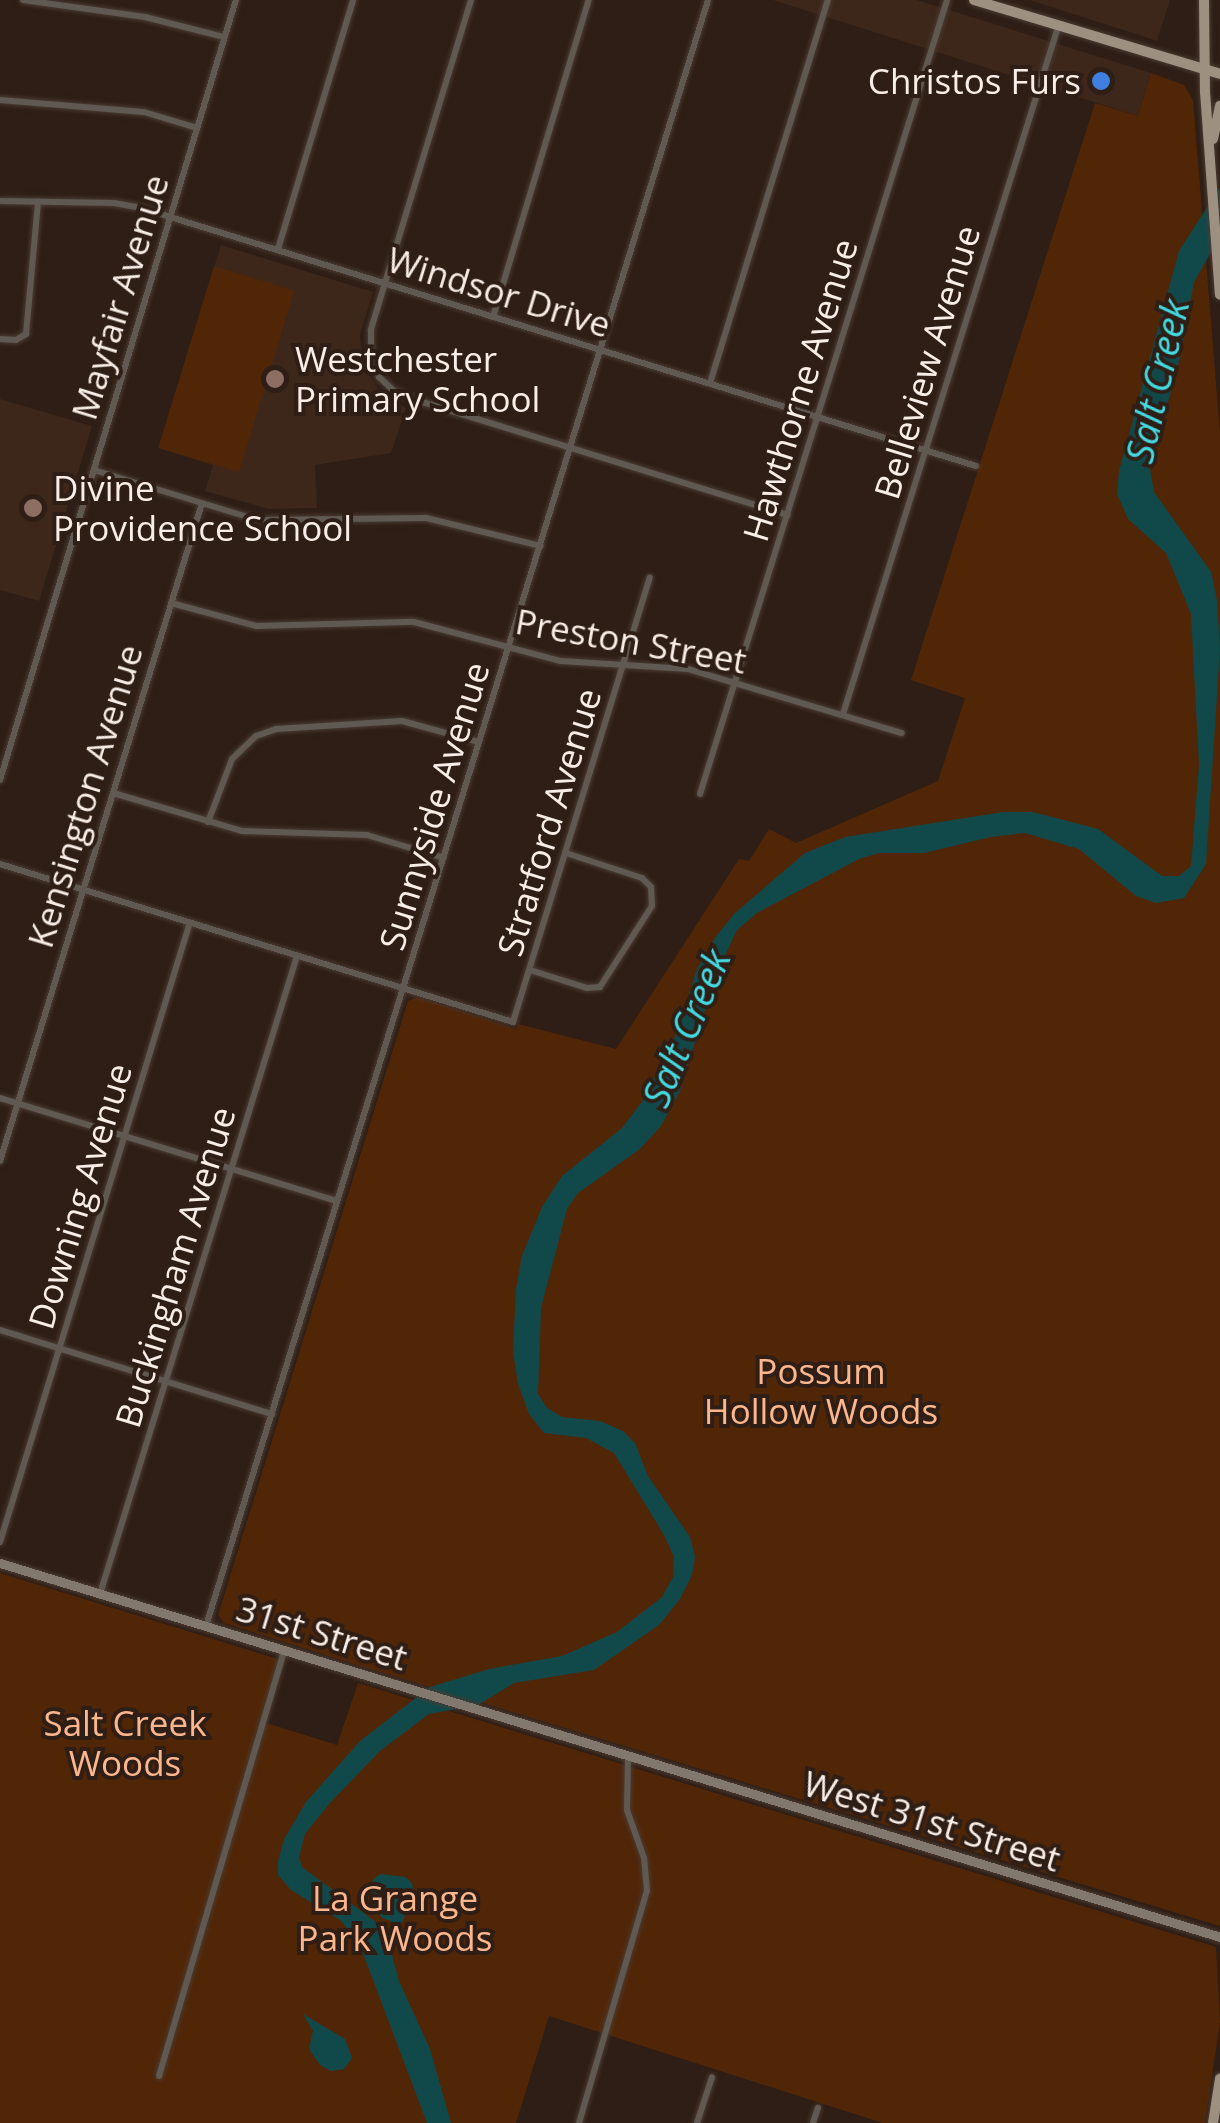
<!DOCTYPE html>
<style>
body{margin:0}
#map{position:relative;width:1220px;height:2123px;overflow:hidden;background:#2e1e15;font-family:"Open Sans",sans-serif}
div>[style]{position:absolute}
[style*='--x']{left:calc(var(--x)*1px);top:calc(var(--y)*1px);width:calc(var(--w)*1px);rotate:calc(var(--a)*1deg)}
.built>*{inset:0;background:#3c271a}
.green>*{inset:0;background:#512607;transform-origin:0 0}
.water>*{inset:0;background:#11494b}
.roads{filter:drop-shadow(0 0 2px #4a3b32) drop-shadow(0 0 2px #4a3b32)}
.minor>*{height:6px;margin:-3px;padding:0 3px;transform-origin:3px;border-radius:3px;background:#5f5952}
.secondary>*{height:9px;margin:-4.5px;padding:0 4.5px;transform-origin:4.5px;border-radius:4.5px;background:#82786d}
.primary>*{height:10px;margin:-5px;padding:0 5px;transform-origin:5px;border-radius:5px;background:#9d9081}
.dots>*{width:28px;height:28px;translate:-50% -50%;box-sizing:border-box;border:5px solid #2e1e15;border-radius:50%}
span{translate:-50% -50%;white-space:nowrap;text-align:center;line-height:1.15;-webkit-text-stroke:8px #2e1e15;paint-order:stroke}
.poi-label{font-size:35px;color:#f9ede7}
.right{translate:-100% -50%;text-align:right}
.left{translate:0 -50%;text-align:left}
.street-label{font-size:35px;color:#f9ede7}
.park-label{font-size:35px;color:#fcb68d}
.water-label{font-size:38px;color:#43d9e0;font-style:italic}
</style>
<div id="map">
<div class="built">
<div style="clip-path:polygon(773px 0,917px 0,1151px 73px,1138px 116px)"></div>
<div style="clip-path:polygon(1030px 0,1170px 0,1157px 41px)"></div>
<div style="clip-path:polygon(221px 245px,373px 292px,360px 335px,363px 365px,379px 390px,406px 408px,391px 453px,315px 465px,317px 508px,269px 509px,205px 491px,213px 465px,158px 448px)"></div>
<div style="clip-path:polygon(0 399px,92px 426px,39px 601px,0 590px)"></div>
</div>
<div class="green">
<div style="clip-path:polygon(1151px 73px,1184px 85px,1193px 100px,1220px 433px,1220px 1926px,370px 1669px,224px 1623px,218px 1615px,408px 1001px,417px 997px,516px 1029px,518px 1024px,616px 1049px,739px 859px,749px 861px,769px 829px,796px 843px,938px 781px,965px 698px,911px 680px,1095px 103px,1138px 116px)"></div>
<div style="left:214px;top:266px;width:84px;height:190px;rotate:17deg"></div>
<div style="clip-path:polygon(0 1573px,281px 1660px,263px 1722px,337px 1745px,358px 1683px,1216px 1947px,1220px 2022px,1205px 2123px,883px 2123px,549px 2016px,516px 2123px,0 2123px)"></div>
</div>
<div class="water">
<div style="clip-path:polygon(1220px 187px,1220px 237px,1194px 282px,1176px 376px,1149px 463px,1154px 492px,1211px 572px,1217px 600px,1220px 649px,1206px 864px,1184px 898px,1156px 903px,1136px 896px,1079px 849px,1025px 833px,991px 837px,924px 853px,879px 853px,859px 859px,757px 913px,737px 930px,716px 974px,680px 1091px,661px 1126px,640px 1149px,578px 1193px,567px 1209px,541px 1308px,538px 1394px,547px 1408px,562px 1417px,600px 1421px,623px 1431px,635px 1443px,648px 1476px,690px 1537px,695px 1557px,692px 1575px,680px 1599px,659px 1625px,594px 1670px,514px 1683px,478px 1705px,429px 1714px,380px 1751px,329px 1804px,305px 1834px,299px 1857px,302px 1867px,376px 1922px,389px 1944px,399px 1981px,430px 2049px,451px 2123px,427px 2123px,358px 1940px,340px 1920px,291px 1890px,278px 1875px,278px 1861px,284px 1839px,306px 1802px,360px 1741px,430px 1687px,489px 1669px,562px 1656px,617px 1632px,662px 1597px,673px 1577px,674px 1557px,664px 1535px,614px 1453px,586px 1438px,544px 1433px,529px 1414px,518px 1384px,513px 1352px,516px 1289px,522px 1256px,542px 1207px,562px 1176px,622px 1128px,644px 1099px,675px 1037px,697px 969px,717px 935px,735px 913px,805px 853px,845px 837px,1003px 812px,1033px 812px,1098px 829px,1162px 876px,1179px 876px,1191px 866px,1199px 765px,1191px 614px,1166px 553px,1128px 519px,1117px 494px,1119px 471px,1179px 251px)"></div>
<div style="clip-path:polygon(381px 1874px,405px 1877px,412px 1883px,414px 1896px,401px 1925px,382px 1918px,371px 1901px,373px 1879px)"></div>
<div style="clip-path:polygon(303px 2014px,345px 2039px,352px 2058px,344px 2069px,331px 2071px,320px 2065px,309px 2049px,313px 2031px)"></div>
</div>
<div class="roads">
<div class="minor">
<div style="--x:23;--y:0;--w:123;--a:7.9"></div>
<div style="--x:145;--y:17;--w:81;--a:14.2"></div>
<div style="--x:471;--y:0;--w:345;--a:106.9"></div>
<div style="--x:371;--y:330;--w:27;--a:90"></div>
<div style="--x:371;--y:357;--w:22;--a:68"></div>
<div style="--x:379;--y:377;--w:21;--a:43"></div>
<div style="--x:394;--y:391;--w:24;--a:22"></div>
<div style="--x:416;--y:400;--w:389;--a:17.2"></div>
<div style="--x:0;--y:100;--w:144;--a:4.8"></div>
<div style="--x:144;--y:112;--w:55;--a:16.8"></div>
<div style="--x:0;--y:201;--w:114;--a:1"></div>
<div style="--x:114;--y:203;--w:27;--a:10"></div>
<div style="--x:141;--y:208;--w:874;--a:17.17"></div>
<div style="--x:278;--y:249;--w:260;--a:-73.2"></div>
<div style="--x:493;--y:317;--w:331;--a:-73.2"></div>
<div style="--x:0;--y:339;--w:16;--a:4"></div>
<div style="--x:16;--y:340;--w:12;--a:-31"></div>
<div style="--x:26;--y:334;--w:133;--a:-84.8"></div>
<div style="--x:710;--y:383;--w:401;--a:-72.9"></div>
<div style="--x:94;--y:470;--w:171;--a:17"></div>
<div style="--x:258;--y:520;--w:168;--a:-0.7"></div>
<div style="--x:426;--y:518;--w:118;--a:13.7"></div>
<div style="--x:171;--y:603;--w:88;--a:15.1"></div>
<div style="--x:256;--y:626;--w:158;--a:-1.5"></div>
<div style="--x:414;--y:622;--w:152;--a:14.9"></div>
<div style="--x:561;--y:661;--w:127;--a:3.6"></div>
<div style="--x:688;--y:669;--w:223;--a:16.7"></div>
<div style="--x:843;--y:714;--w:720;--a:-72.62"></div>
<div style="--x:0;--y:780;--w:815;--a:-73.17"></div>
<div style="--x:113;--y:793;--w:134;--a:16.4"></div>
<div style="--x:242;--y:831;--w:125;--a:1.8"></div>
<div style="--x:367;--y:835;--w:80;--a:16.6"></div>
<div style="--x:700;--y:794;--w:832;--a:-72.72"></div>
<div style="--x:208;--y:822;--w:67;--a:-69.1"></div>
<div style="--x:232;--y:759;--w:33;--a:-44"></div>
<div style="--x:256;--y:736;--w:21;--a:-19"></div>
<div style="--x:276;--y:729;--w:126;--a:-3.6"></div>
<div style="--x:402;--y:721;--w:79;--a:15.4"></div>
<div style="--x:0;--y:864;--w:537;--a:17.12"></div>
<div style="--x:513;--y:1022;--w:465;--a:-72.9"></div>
<div style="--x:530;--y:970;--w:60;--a:17.5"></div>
<div style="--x:587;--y:988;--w:13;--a:-4"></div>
<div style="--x:600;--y:987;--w:96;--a:-57.3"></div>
<div style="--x:652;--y:906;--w:19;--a:-93"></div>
<div style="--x:651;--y:887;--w:13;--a:-135"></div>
<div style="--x:642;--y:878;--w:80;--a:-161.8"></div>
<div style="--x:0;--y:1098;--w:352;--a:17"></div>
<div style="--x:0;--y:1161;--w:688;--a:-72.93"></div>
<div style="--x:0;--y:1330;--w:285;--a:17.2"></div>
<div style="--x:0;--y:1542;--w:648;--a:-72.96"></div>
<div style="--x:100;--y:1594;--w:668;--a:-72.84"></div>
<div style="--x:206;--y:1626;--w:1702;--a:-72.84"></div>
<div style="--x:159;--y:2076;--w:444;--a:-73.6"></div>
<div style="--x:579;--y:2123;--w:242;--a:-73.7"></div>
<div style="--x:647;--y:1891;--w:33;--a:-95"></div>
<div style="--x:644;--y:1858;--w:51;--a:-109.5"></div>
<div style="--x:627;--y:1810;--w:52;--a:-88.9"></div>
<div style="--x:697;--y:2123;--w:48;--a:-71.9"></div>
<div style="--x:813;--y:2123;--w:16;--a:-72"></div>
</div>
<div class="secondary">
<div style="--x:0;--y:1563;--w:1276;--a:17.04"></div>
</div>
<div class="primary">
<div style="--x:974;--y:0;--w:257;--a:16.7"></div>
<div style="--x:1204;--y:0;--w:92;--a:89.4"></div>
<div style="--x:1205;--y:92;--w:203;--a:85.8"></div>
<div style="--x:1213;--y:139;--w:34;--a:-78"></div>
<div style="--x:1213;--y:2123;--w:45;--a:-81"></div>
</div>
</div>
<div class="dots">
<div style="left:1101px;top:81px;background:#3f7fe0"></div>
<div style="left:275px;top:379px;background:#8d6e63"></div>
<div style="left:33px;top:508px;background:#8d6e63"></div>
</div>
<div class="poi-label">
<span class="right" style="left:1081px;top:81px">Christos Furs</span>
<span class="left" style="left:295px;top:379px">Westchester<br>Primary School</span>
<span class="left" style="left:53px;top:508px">Divine<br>Providence School</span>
</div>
<div class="street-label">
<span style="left:499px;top:292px;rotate:17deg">Windsor Drive</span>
<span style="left:120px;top:297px;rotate:-73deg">Mayfair Avenue</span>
<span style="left:927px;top:362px;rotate:-73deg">Belleview Avenue</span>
<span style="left:800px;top:390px;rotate:-73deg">Hawthorne Avenue</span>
<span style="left:631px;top:641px;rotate:10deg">Preston Street</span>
<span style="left:85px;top:796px;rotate:-73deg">Kensington Avenue</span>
<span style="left:434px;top:806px;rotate:-73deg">Sunnyside Avenue</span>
<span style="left:549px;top:822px;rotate:-73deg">Stratford Avenue</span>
<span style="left:80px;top:1196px;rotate:-73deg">Downing Avenue</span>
<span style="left:175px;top:1267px;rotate:-73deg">Buckingham Avenue</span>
<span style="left:322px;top:1633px;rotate:17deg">31st Street</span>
<span style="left:932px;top:1821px;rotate:17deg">West 31st Street</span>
</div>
<div class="park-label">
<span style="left:821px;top:1391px">Possum<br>Hollow Woods</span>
<span style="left:125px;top:1743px">Salt Creek<br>Woods</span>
<span style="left:395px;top:1918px">La Grange<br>Park Woods</span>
</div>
<div class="water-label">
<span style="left:1157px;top:381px;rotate:-77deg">Salt Creek</span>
<span style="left:686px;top:1028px;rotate:-67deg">Salt Creek</span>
</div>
</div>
